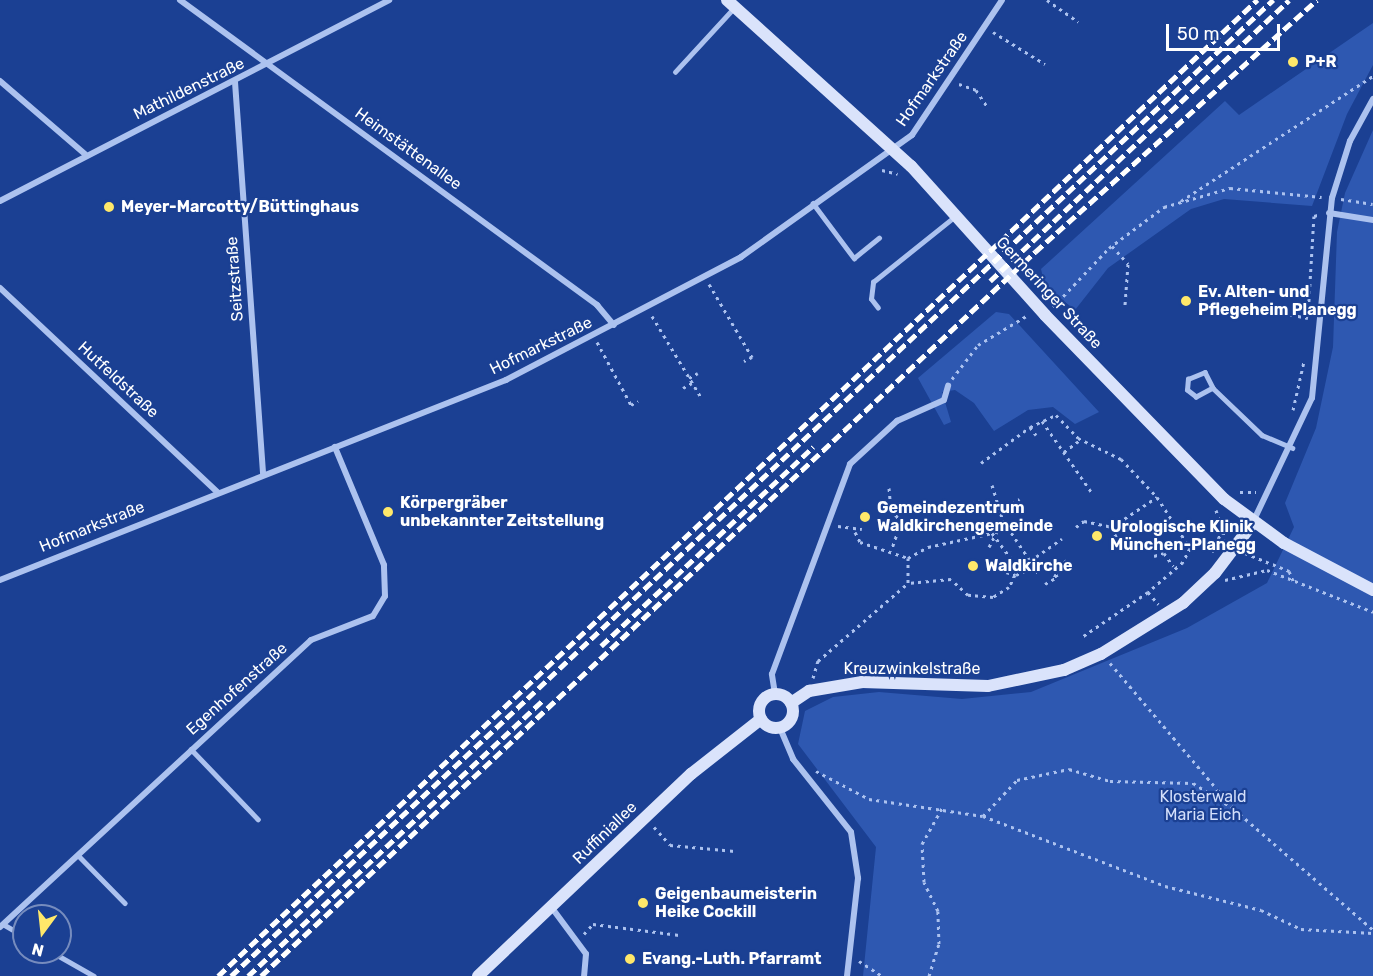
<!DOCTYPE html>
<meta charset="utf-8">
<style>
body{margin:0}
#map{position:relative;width:1373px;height:976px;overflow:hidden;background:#1b4093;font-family:Rubik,sans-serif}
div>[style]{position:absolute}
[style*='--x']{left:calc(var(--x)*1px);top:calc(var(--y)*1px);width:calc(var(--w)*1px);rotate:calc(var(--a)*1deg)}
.green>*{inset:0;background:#2e58b1}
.path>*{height:3px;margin-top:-1.5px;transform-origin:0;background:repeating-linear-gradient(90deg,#acc2ef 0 3px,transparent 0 7.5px)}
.lane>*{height:4.5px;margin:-2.25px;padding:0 2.25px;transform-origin:2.25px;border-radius:2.25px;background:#acc2ef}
.street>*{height:6px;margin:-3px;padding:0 3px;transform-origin:3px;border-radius:3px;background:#acc2ef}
.secondary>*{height:12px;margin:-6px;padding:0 6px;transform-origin:6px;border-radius:6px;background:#dae3fb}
.secondary>.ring{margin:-6px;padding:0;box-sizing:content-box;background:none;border:12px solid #dae3fb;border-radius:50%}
.rail>*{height:4.5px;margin-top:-2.25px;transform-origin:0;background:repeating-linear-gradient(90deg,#fff 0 10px,transparent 0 14.5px)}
.dots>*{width:16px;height:16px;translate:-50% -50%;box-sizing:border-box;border:3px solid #1b4093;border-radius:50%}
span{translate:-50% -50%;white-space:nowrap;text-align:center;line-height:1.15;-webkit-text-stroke:4.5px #1b4093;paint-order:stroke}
.poi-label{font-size:16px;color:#fff;font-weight:700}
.left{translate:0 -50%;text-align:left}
.street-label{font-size:16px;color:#fff}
.park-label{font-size:16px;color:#d3dffb}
.north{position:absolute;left:12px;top:904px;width:60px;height:60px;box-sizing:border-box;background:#1b4093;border:2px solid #768cbe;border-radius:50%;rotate:195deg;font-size:16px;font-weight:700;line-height:24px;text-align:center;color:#fff}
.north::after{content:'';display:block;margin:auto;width:21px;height:27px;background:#ffe86a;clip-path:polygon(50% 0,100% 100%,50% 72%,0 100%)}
.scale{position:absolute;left:1166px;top:24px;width:114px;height:27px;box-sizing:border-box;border:3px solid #fff;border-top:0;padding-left:8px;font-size:18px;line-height:21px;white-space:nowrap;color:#fff;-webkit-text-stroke:4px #1b4093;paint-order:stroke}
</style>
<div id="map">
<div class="green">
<div style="clip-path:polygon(1373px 23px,1373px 65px,1347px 114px,1312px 206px,1224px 199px,1191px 209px,1108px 268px,1075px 310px,1045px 286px,1041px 269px,1225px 101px,1239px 115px)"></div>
<div style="clip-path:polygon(1373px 130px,1373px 976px,863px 976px,876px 847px,798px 744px,805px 711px,833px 697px,879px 692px,962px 699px,1031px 692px,1187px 628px,1267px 583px,1294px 527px,1285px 503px,1316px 428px,1333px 347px,1337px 232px,1345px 193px)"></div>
<div style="clip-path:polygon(996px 312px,1009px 314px,1099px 412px,1075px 424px,1053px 407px,1028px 410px,994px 431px,974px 403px,955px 390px,942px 392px,951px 422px,944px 425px,918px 378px)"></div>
</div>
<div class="path">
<div style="--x:1047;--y:0;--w:38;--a:35"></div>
<div style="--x:993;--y:32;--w:61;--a:31.6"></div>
<div style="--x:959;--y:84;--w:18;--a:19"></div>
<div style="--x:976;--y:90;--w:22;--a:56"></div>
<div style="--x:882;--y:170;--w:16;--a:14"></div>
<div style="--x:1341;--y:199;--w:32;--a:9"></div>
<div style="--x:1181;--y:201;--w:229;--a:-33.1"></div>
<div style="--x:1112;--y:246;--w:24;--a:48"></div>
<div style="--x:1128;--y:264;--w:41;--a:94.2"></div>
<div style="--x:709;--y:284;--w:85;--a:59.5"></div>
<div style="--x:752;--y:357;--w:9;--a:153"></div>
<div style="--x:1053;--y:307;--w:81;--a:-46.5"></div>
<div style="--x:1109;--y:248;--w:69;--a:-36.7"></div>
<div style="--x:1164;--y:207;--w:69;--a:-16.1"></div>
<div style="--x:1230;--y:188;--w:92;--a:5.6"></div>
<div style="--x:1254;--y:307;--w:55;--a:11.5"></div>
<div style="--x:652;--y:316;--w:97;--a:58.9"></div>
<div style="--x:1308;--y:316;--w:100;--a:-86.6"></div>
<div style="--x:1314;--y:216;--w:7;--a:-16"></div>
<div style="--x:597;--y:342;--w:72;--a:61.6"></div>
<div style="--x:631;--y:405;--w:8;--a:-30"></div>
<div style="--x:689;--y:378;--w:10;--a:-29"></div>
<div style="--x:952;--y:379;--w:43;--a:-52.6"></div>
<div style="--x:978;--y:345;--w:58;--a:-31"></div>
<div style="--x:683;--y:388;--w:10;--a:-29"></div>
<div style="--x:1293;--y:410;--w:50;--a:-77.3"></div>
<div style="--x:1042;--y:421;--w:88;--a:55.2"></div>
<div style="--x:1030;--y:427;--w:29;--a:-25"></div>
<div style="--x:1056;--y:415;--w:32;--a:46"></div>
<div style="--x:1078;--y:438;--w:48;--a:26"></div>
<div style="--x:1121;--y:459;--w:52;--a:46.5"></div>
<div style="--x:1064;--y:452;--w:21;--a:-37"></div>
<div style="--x:981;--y:463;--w:61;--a:-36.3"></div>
<div style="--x:1030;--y:427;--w:10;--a:53"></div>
<div style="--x:992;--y:485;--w:37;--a:73"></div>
<div style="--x:1003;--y:520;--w:67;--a:56.5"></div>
<div style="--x:889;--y:488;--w:21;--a:85"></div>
<div style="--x:891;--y:509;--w:16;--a:52"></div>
<div style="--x:901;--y:522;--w:28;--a:109"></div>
<div style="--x:1240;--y:492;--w:16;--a:0"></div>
<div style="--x:1216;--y:510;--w:30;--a:73"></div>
<div style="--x:1000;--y:513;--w:24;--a:-36"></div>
<div style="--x:838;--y:526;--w:24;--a:7"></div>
<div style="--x:1076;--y:527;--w:10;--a:-37"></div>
<div style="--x:1084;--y:521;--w:29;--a:12"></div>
<div style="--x:1112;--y:527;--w:54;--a:-33.7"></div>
<div style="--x:1157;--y:497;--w:61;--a:57.1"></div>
<div style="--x:1190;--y:548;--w:16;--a:117"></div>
<div style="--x:1183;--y:562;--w:46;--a:139.4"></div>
<div style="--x:1148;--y:592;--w:80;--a:145.7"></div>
<div style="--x:1112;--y:527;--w:13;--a:67"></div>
<div style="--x:855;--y:532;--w:11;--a:63"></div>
<div style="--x:860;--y:542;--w:51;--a:18.4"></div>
<div style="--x:989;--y:547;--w:30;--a:-63"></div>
<div style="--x:1212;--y:552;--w:19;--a:-65"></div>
<div style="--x:1245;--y:553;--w:48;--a:22.2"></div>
<div style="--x:1289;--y:571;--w:13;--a:67"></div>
<div style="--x:1154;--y:556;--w:10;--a:-17"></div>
<div style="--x:1164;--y:553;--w:16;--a:55"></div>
<div style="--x:1064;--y:560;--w:11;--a:49"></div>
<div style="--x:1030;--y:561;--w:39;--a:-35"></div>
<div style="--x:1006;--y:572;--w:10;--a:17"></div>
<div style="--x:1016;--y:575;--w:20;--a:-24"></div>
<div style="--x:1225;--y:580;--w:43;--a:-13.4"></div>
<div style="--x:1267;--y:570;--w:114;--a:21.6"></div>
<div style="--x:1045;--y:584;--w:14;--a:-30"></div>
<div style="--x:1057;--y:577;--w:3;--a:-108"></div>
<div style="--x:1056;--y:574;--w:4;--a:117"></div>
<div style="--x:1148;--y:592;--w:16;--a:50"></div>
<div style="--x:1110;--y:663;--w:192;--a:49.7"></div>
<div style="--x:1234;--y:809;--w:184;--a:41"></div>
<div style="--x:813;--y:678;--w:18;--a:-74"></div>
<div style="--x:818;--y:661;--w:119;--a:-40.9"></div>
<div style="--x:908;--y:583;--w:25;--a:-90"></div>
<div style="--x:908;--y:558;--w:23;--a:-29"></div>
<div style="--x:928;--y:547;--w:66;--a:-12.3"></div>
<div style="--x:992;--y:533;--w:44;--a:53.4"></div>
<div style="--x:1018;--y:568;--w:21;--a:115"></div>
<div style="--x:1009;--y:587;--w:19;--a:148"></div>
<div style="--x:993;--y:597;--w:25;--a:-175"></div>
<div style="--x:968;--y:595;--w:23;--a:-137"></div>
<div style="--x:951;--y:579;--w:43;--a:174.7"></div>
<div style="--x:816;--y:771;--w:60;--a:27.8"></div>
<div style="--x:869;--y:799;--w:115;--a:8.5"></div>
<div style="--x:983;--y:816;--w:195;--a:21"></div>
<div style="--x:1165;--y:886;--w:99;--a:14"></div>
<div style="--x:1261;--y:910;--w:44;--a:25.4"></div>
<div style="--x:1301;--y:929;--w:72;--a:3.2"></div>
<div style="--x:983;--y:816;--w:50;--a:-46.6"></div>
<div style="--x:1017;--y:780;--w:53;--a:-11.9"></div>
<div style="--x:1069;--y:769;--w:43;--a:16.3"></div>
<div style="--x:1110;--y:781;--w:83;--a:1.4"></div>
<div style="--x:1193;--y:783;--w:45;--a:32.3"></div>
<div style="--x:654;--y:827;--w:24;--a:48"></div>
<div style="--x:670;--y:845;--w:65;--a:5.3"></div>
<div style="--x:584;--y:934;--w:13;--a:-48"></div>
<div style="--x:593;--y:924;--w:87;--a:7.3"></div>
<div style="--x:859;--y:961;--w:27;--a:33"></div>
<div style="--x:929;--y:976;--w:34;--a:-73"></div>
<div style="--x:939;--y:944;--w:33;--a:-92"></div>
<div style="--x:938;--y:911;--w:32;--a:-116"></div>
<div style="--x:924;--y:882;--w:38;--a:-93"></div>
<div style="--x:922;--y:844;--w:41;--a:-60.9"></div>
</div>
<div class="lane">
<div style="--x:675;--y:72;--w:86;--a:-47.4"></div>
<div style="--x:813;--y:203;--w:69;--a:53.3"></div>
<div style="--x:854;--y:258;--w:32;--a:-39"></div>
<div style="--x:878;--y:308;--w:11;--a:-128"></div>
<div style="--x:871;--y:299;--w:17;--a:-83"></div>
<div style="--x:873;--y:282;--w:104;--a:-38.7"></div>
<div style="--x:1213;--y:388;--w:19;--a:152"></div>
<div style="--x:1196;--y:397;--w:11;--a:-142"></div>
<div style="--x:1187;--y:390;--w:11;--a:-85"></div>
<div style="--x:1188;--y:379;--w:18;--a:-22"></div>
<div style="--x:1205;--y:372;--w:18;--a:63"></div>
<div style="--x:1213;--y:388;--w:68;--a:43.8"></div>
<div style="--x:1262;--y:435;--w:33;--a:23"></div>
<div style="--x:191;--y:749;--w:97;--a:46.3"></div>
<div style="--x:78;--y:855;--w:67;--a:45.6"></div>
<div style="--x:3;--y:924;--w:24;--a:30"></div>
<div style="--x:52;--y:952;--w:48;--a:29.7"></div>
</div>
<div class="street">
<div style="--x:180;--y:0;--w:517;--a:36.18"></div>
<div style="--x:597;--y:305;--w:26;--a:50"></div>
<div style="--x:0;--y:81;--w:112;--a:40.7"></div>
<div style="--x:235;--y:82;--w:394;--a:85.9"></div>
<div style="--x:0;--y:201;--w:438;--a:-27.3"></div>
<div style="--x:1329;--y:213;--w:45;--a:9"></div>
<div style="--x:0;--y:288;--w:298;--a:43.2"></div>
<div style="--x:1253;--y:522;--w:137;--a:-64.6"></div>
<div style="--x:1312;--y:398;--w:201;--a:-84.3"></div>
<div style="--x:1332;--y:198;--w:60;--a:-72.5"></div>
<div style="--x:1350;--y:141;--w:48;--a:-61.3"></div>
<div style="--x:0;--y:580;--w:544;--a:-21.57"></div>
<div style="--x:506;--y:380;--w:265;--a:-27.6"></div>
<div style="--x:741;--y:257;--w:210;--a:-35.5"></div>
<div style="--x:912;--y:135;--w:162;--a:-56.3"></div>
<div style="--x:775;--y:694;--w:20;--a:-99"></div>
<div style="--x:772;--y:674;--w:224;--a:-69.6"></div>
<div style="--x:850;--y:464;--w:64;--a:-42.5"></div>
<div style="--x:897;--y:421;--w:51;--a:-24.1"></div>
<div style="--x:944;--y:400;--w:15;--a:-74"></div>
<div style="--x:780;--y:728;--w:34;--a:67"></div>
<div style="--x:793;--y:759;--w:93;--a:51.5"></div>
<div style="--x:851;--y:832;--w:47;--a:81.3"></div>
<div style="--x:858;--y:878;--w:99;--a:96.4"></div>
<div style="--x:552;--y:908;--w:57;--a:53.5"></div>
<div style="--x:586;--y:954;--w:22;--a:95"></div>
<div style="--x:0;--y:927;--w:423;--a:-42.7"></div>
<div style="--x:311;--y:640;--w:66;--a:-21.2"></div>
<div style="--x:373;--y:616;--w:23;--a:-59"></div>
<div style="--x:385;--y:596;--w:31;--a:-92"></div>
<div style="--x:384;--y:565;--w:128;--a:-112.6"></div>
</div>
<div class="secondary">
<div style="--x:727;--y:0;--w:248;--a:42.1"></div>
<div style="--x:911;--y:166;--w:200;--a:48"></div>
<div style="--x:1045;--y:315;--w:257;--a:45.8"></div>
<div style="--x:1224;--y:499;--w:74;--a:36.3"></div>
<div style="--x:1284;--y:543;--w:101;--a:27.8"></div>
<div class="ring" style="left:759px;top:694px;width:22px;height:22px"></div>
<div style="--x:791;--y:703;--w:22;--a:-34"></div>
<div style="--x:809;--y:691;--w:54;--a:-9.6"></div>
<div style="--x:862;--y:682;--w:126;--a:1.8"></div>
<div style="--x:988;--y:686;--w:78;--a:-11.9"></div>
<div style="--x:1064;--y:670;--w:40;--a:-23.4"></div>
<div style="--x:1101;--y:654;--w:97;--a:-31.9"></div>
<div style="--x:1183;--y:603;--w:44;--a:-43.2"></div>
<div style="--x:1215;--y:573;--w:63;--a:-52.8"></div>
<div style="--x:478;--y:976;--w:294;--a:-43.5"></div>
<div style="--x:691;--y:774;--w:89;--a:-38.2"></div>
</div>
<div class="rail">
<div style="--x:990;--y:281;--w:410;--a:-43.2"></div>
<div style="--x:601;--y:646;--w:291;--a:-43.2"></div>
<div style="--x:218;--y:976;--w:1426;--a:-43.21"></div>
<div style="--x:231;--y:976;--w:1428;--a:-43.13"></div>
<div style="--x:248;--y:976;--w:405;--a:-43.1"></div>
<div style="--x:261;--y:976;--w:1060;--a:-43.09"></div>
<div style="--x:1035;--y:252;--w:378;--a:-41.8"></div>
</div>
<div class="dots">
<div style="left:1293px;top:62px;background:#ffe86a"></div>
<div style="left:109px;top:207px;background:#ffe86a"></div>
<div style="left:1186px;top:301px;background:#ffe86a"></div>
<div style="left:388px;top:512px;background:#ffe86a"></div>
<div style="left:865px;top:517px;background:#ffe86a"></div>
<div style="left:1097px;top:536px;background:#ffe86a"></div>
<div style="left:973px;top:566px;background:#ffe86a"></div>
<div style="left:643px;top:903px;background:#ffe86a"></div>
<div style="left:630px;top:959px;background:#ffe86a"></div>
</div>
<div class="poi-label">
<span class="left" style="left:1305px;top:62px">P+R</span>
<span class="left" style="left:121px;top:207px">Meyer-Marcotty/Büttinghaus</span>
<span class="left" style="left:1198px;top:301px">Ev. Alten- und<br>Pflegeheim Planegg</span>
<span class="left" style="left:400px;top:512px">Körpergräber<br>unbekannter Zeitstellung</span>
<span class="left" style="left:877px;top:517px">Gemeindezentrum<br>Waldkirchengemeinde</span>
<span class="left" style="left:1110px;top:536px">Urologische Klinik<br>München-Planegg</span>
<span class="left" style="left:985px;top:566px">Waldkirche</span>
<span class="left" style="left:655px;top:903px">Geigenbaumeisterin<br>Heike Cockill</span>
<span class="left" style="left:642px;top:959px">Evang.-Luth. Pfarramt</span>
</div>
<div class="street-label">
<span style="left:932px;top:79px;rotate:-55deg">Hofmarkstraße</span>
<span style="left:189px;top:89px;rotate:-26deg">Mathildenstraße</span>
<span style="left:408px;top:149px;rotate:36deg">Heimstättenallee</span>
<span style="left:235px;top:279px;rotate:-94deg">Seitzstraße</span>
<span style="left:1049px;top:293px;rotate:47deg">Germeringer Straße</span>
<span style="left:541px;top:346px;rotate:-26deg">Hofmarkstraße</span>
<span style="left:118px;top:380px;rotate:43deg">Hutfeldstraße</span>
<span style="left:92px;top:527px;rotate:-22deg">Hofmarkstraße</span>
<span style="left:912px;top:669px">Kreuzwinkelstraße</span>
<span style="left:237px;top:689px;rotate:-42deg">Egenhofenstraße</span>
<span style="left:605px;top:833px;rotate:-44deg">Ruffiniallee</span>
</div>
<div class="park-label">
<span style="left:1203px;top:806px">Klosterwald<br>Maria Eich</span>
</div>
<div class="north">N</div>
<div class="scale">50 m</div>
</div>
